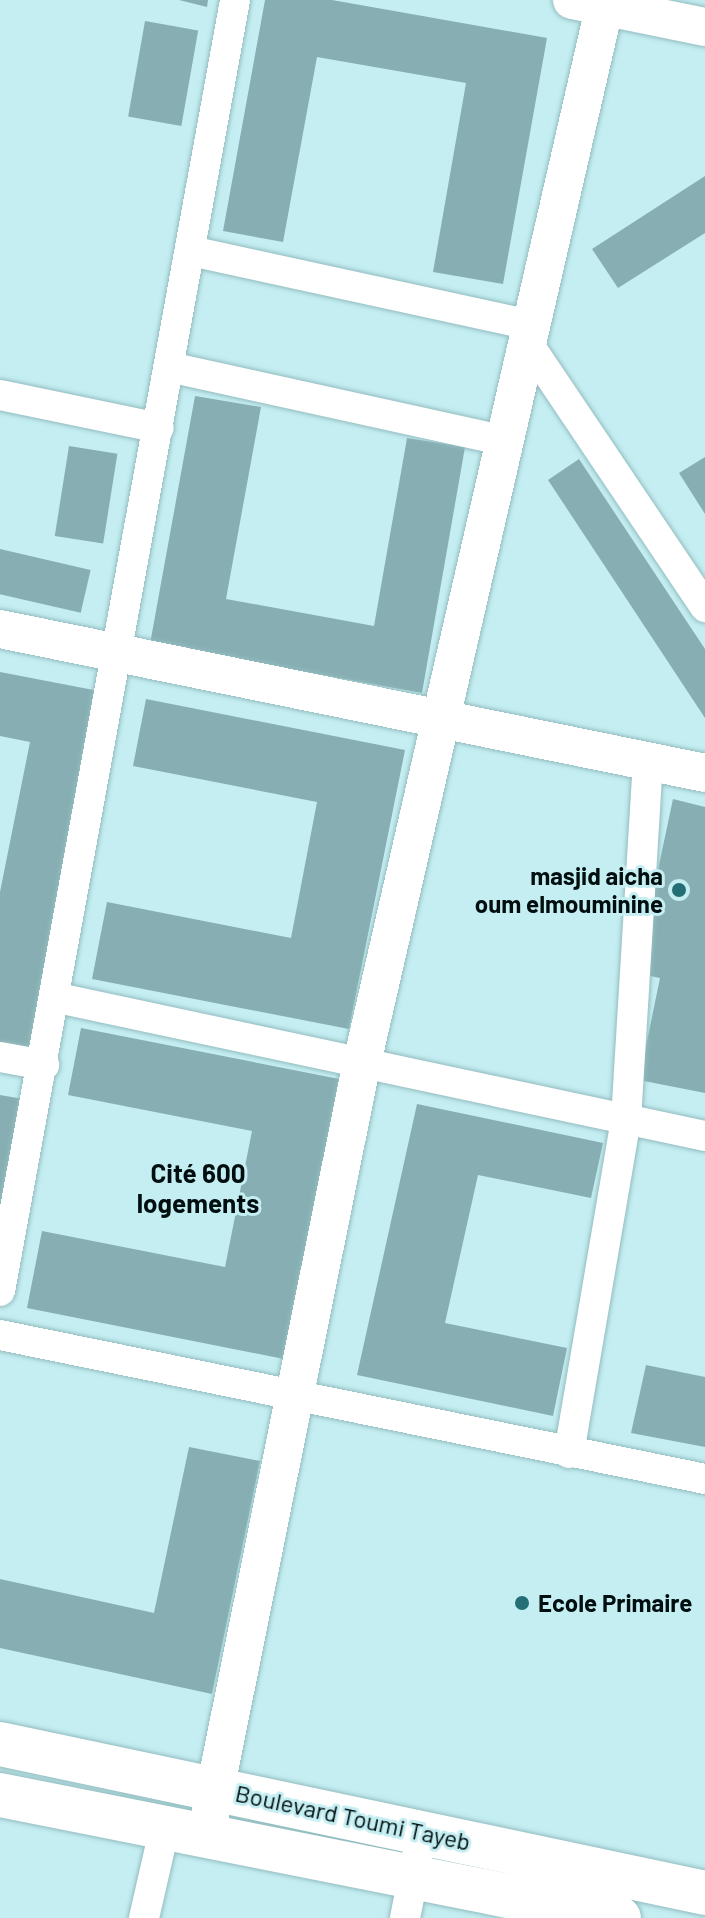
<!DOCTYPE html>
<meta charset="utf-8">
<style>
body{margin:0}
#map{position:relative;width:705px;height:1918px;overflow:hidden;background:#c4eef2;font-family:Barlow,sans-serif}
div>[style]{position:absolute}
[style*='--x']{left:calc(var(--x)*1px);top:calc(var(--y)*1px);width:calc(var(--w)*1px);rotate:calc(var(--a)*1deg)}
.building>*{inset:0;background:#87afb3;transform-origin:0 0}
.roads{filter:drop-shadow(0 0 2px #93bcbf) drop-shadow(0 0 2px #93bcbf)}
.minor>*{height:30px;margin:-15px;padding:0 15px;transform-origin:15px;border-radius:15px;background:#fff}
.tertiary>*{height:38px;margin:-19px;padding:0 19px;transform-origin:19px;border-radius:19px;background:#fff}
.secondary>*{height:44px;margin:-22px;padding:0 22px;transform-origin:22px;border-radius:22px;background:#fff}
.dots>*{width:22px;height:22px;translate:-50% -50%;box-sizing:border-box;border:4px solid #c4eef2;border-radius:50%}
span{translate:-50% -50%;white-space:nowrap;text-align:center;line-height:1.15;-webkit-text-stroke:6px #c4eef2;paint-order:stroke}
.poi-label{font-size:24px;color:#010e0f;font-weight:700}
.right{translate:-100% -50%;text-align:right}
.left{translate:0 -50%;text-align:left}
.street-label{font-size:24px;color:#010e0f}
.neighbourhood-label{font-size:26px;color:#010e0f;font-weight:700}
</style>
<div id="map">
<div class="building">
<div style="clip-path:polygon(179px 0,208px 0,207px 7px)"></div>
<div style="clip-path:polygon(265px 0,332px 0,547px 38px,503px 284px,433px 272px,466px 83px,317px 57px,283px 242px,223px 231px)"></div>
<div style="left:145px;top:21px;width:54px;height:97px;rotate:10deg"></div>
<div style="clip-path:polygon(705px 176px,705px 233px,618px 288px,592px 249px)"></div>
<div style="clip-path:polygon(195px 396px,261px 407px,226px 599px,374px 626px,407px 438px,465px 447px,422px 693px,150px 644px)"></div>
<div style="left:69px;top:446px;width:49px;height:91px;rotate:9deg"></div>
<div style="clip-path:polygon(705px 457px,705px 514px,679px 473px)"></div>
<div style="clip-path:polygon(579px 459px,705px 649px,705px 718px,548px 480px)"></div>
<div style="left:0;top:549px;width:93px;height:44px;rotate:13deg"></div>
<div style="clip-path:polygon(0 672px,104px 692px,32px 1054px,0 1048px,0 892px,30px 742px,0 736px)"></div>
<div style="clip-path:polygon(146px 699px,405px 750px,349px 1029px,92px 979px,107px 902px,291px 938px,317px 802px,133px 766px)"></div>
<div style="clip-path:polygon(673px 799px,705px 807px,705px 1093px,639px 1080px,660px 978px,636px 973px)"></div>
<div style="clip-path:polygon(81px 1028px,339px 1079px,284px 1359px,27px 1308px,42px 1231px,225px 1267px,252px 1131px,68px 1095px)"></div>
<div style="clip-path:polygon(0 1095px,23px 1099px,1px 1207px,0 1207px)"></div>
<div style="clip-path:polygon(417px 1104px,603px 1143px,591px 1198px,478px 1175px,445px 1323px,567px 1348px,553px 1416px,357px 1375px)"></div>
<div style="clip-path:polygon(646px 1365px,705px 1377px,705px 1447px,631px 1433px)"></div>
<div style="clip-path:polygon(189px 1447px,260px 1461px,212px 1694px,0 1648px,0 1579px,154px 1613px)"></div>
</div>
<div class="roads">
<div class="minor">
<div style="--x:191;--y:251;--w:351;--a:12.3"></div>
<div style="--x:529;--y:345;--w:316;--a:56.1"></div>
<div style="--x:169;--y:367;--w:344;--a:12.4"></div>
<div style="--x:0;--y:395;--w:162;--a:11.7"></div>
<div style="--x:58;--y:998;--w:662;--a:12.04"></div>
<div style="--x:0;--y:1057;--w:45;--a:10.3"></div>
<div style="--x:0;--y:1291;--w:1312;--a:-79.68"></div>
<div style="--x:0;--y:1335;--w:720;--a:11.54"></div>
<div style="--x:569;--y:1453;--w:338;--a:-80.3"></div>
<div style="--x:626;--y:1120;--w:360;--a:-86.5"></div>
<div style="--x:144;--y:1918;--w:94;--a:-77.1"></div>
<div style="--x:405;--y:1918;--w:88;--a:-78.8"></div>
</div>
<div class="tertiary">
<div style="--x:572;--y:0;--w:136;--a:11.5"></div>
<div style="--x:0;--y:629;--w:720;--a:11.54"></div>
<div style="--x:209;--y:1820;--w:768;--a:-78.59"></div>
<div style="--x:361;--y:1067;--w:1095;--a:-77.07"></div>
</div>
<div class="secondary">
<div style="--x:0;--y:1744;--w:721;--a:11.93"></div>
<div style="--x:0;--y:1795;--w:631;--a:11.24"></div>
</div>
</div>
<div class="dots">
<div style="left:679px;top:890px;background:#246f75"></div>
<div style="left:522px;top:1603px;background:#246f75"></div>
</div>
<div class="poi-label">
<span class="right" style="left:663px;top:890px">masjid aicha<br>oum elmouminine</span>
<span class="left" style="left:538px;top:1603px">Ecole Primaire</span>
</div>
<div class="street-label">
<span style="left:353px;top:1817px;rotate:12deg">Boulevard Toumi Tayeb</span>
</div>
<div class="neighbourhood-label">
<span style="left:198px;top:1188px">Cité 600<br>logements</span>
</div>
</div>
